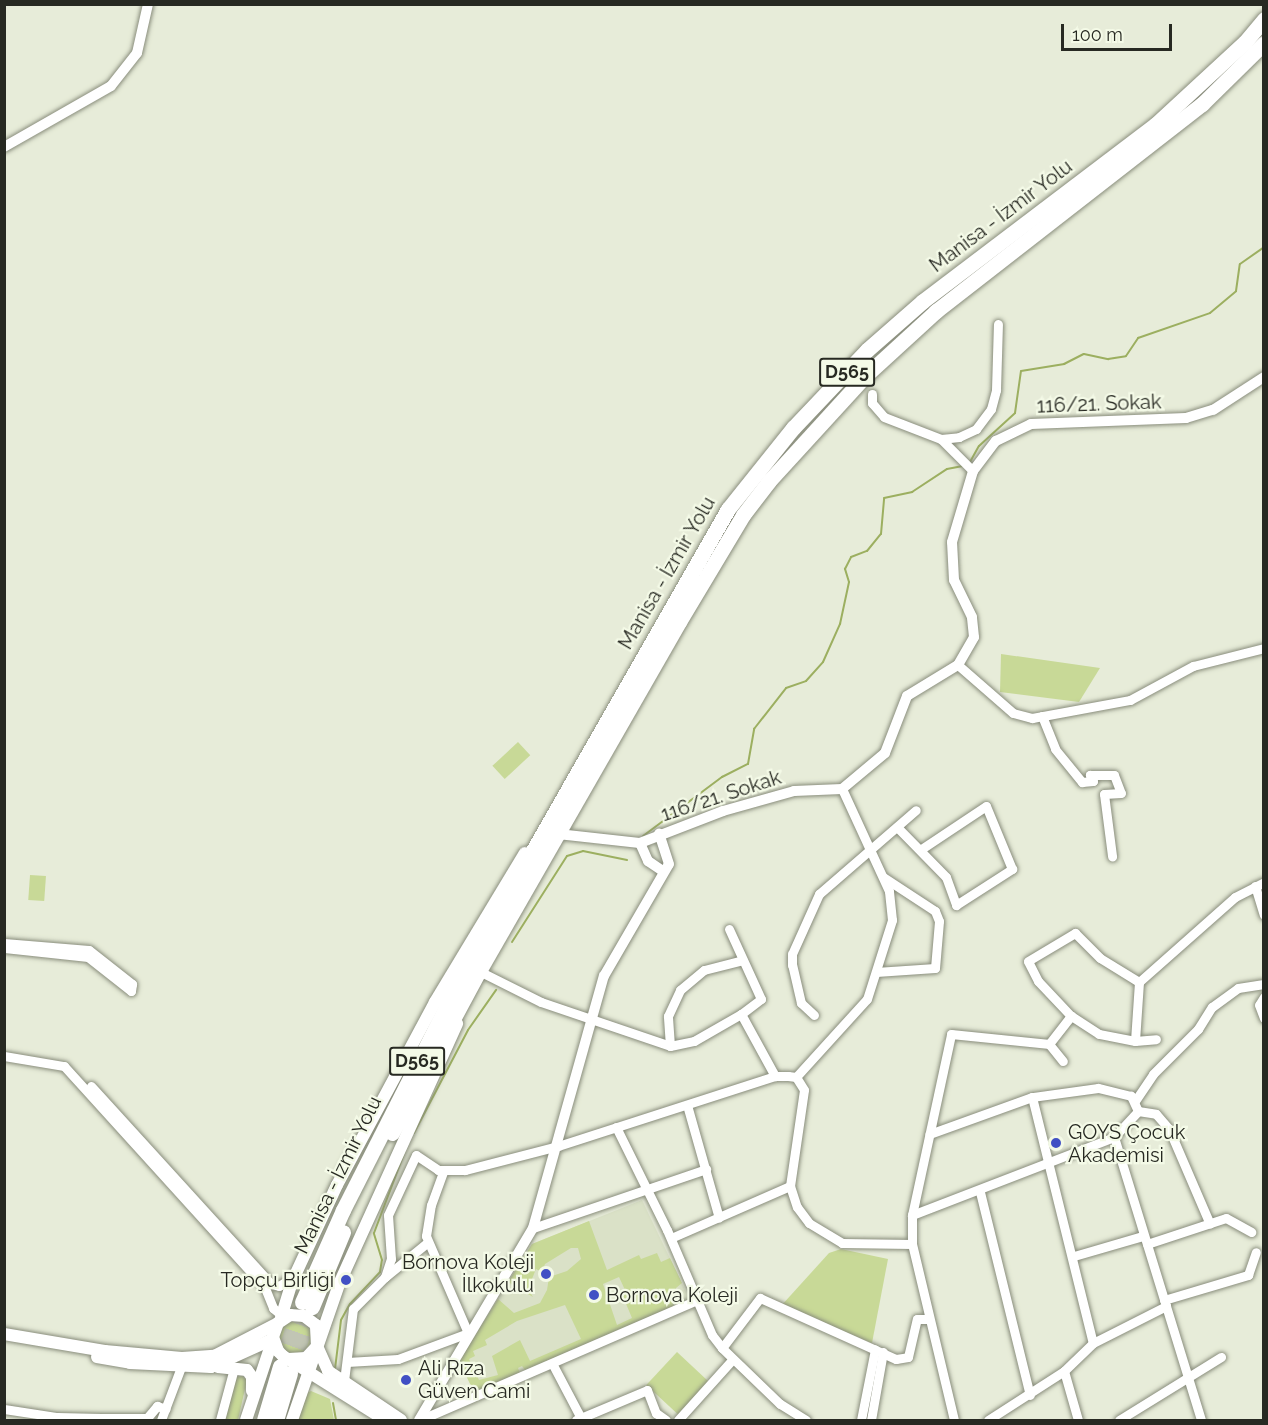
<!DOCTYPE html>
<meta charset="utf-8">
<style>
body{margin:0}
#map{position:relative;width:1268px;height:1425px;overflow:hidden;background:#e7ecd9;font-family:Raleway,sans-serif}
div>[style]{position:absolute}
[style*='--x']{left:calc(var(--x)*1px);top:calc(var(--y)*1px);width:calc(var(--w)*1px);rotate:calc(var(--a)*1deg)}
.built>*{inset:0;background:#dae1c7}
.green>*{inset:0;background:#c8d997;transform-origin:0 0}
.round{border-radius:50%}
.stream>*{height:2px;margin:-1px;padding:0 1px;transform-origin:1px;border-radius:1px;background:#9caf60}
.trunk-tunnel>*{height:15px;margin-top:-7.5px;transform-origin:0;background:repeating-linear-gradient(90deg,#c1c5b4 0 15px,transparent 0 23px)}
.roads{filter:drop-shadow(0 0 2px #898d7c) drop-shadow(0 0 2px #898d7c)}
.minor>*{height:9px;margin:-4.5px;padding:0 4.5px;transform-origin:4.5px;border-radius:4.5px;background:#fff}
.tertiary>*{height:10px;margin:-5px;padding:0 5px;transform-origin:5px;border-radius:5px;background:#fff}
.secondary>*{height:12px;margin:-6px;padding:0 6px;transform-origin:6px;border-radius:6px;background:#fff}
.trunk>*{height:15px;margin:-7.5px;padding:0 7.5px;transform-origin:7.5px;border-radius:7.5px;background:#fff}
.dots>*{width:16px;height:16px;translate:-50% -50%;box-sizing:border-box;border:3px solid #f4fae7;border-radius:50%}
span{translate:-50% -50%;white-space:nowrap;text-align:center;line-height:1.15;-webkit-text-stroke:4.5px #f4fae7;paint-order:stroke}
.shield-label span{padding:2px 4px;background:#f4fae7;border:2px solid;border-radius:4px;-webkit-text-stroke-width:0}
.shield-label{font-size:18px;color:#272922;font-weight:700}
.street-label{font-size:20px;color:#272922}
.poi-label{font-size:20px;color:#272922}
.left{translate:0 -50%;text-align:left}
.right{translate:-100% -50%;text-align:right}
.frame{position:absolute;inset:0;border:6px solid #272922;pointer-events:none}
.scale{position:absolute;left:1061px;top:24px;width:111px;height:27px;box-sizing:border-box;border:3px solid #272922;border-top:0;padding-left:8px;font-size:18px;line-height:21px;white-space:nowrap;color:#272922;-webkit-text-stroke:4px #f4fae7;paint-order:stroke}
</style>
<div id="map">
<div class="built">
<div style="clip-path:polygon(642px 1200px,690px 1300px,474px 1392px,459px 1361px,532px 1244px)"></div>
</div>
<div class="green">
<div style="clip-path:polygon(1001px 654px,1100px 668px,1079px 702px,1000px 692px)"></div>
<div style="left:518px;top:742px;width:18px;height:35px;rotate:47deg"></div>
<div style="left:30px;top:875px;width:16px;height:25px;rotate:4deg"></div>
<div style="clip-path:polygon(evenodd,589px 1221px,607px 1270px,639px 1255px,641px 1259px,657px 1253px,661px 1262px,670px 1258px,682px 1283px,670px 1293px,674px 1307px,525px 1370px,522px 1366px,518px 1368px,520px 1373px,474px 1392px,459px 1361px,498px 1299px,514px 1313px,540px 1303px,547px 1290px,549px 1277px,567px 1271px,581px 1259px,578px 1248px,571px 1248px,545px 1264px,542px 1272px,536px 1269px,528px 1289px,533px 1297px,508px 1282px,532px 1244px,589px 1221px,619px 1277px,625px 1290px,616px 1294px,619px 1301px,624px 1299px,632px 1318px,617px 1325px,603px 1284px,619px 1277px,589px 1221px,565px 1305px,581px 1339px,530px 1361px,520px 1340px,492px 1356px,498px 1375px,479px 1380px,469px 1359px,475px 1356px,473px 1351px,487px 1345px,485px 1340px,517px 1321px,565px 1305px)"></div>
<div style="clip-path:polygon(841px 1249px,888px 1259px,872px 1343px,781px 1306px,829px 1253px)"></div>
<div class="round" style="left:277px;top:1320px;width:34px;height:34px"></div>
<div style="left:677px;top:1352px;width:45px;height:45px;rotate:43deg"></div>
<div style="clip-path:polygon(242px 1376px,247px 1380px,238px 1420px,224px 1420px,236px 1377px)"></div>
<div style="clip-path:polygon(311px 1391px,330px 1399px,334px 1420px,296px 1420px,305px 1394px)"></div>
</div>
<div class="stream">
<div style="--x:970;--y:462;--w:18;--a:-61"></div>
<div style="--x:979;--y:446;--w:49;--a:-42.5"></div>
<div style="--x:1015;--y:413;--w:42;--a:-81.9"></div>
<div style="--x:1021;--y:371;--w:44;--a:-9.2"></div>
<div style="--x:1064;--y:364;--w:22;--a:-27"></div>
<div style="--x:1084;--y:354;--w:25;--a:12"></div>
<div style="--x:1108;--y:359;--w:18;--a:-9"></div>
<div style="--x:1126;--y:356;--w:22;--a:-56"></div>
<div style="--x:1138;--y:338;--w:76;--a:-19.1"></div>
<div style="--x:1210;--y:313;--w:34;--a:-40"></div>
<div style="--x:1236;--y:291;--w:27;--a:-82"></div>
<div style="--x:1240;--y:264;--w:29;--a:-35"></div>
<div style="--x:643;--y:836;--w:99;--a:-36.8"></div>
<div style="--x:722;--y:777;--w:29;--a:-27"></div>
<div style="--x:748;--y:764;--w:36;--a:-80"></div>
<div style="--x:754;--y:729;--w:52;--a:-52"></div>
<div style="--x:786;--y:688;--w:21;--a:-19"></div>
<div style="--x:806;--y:681;--w:25;--a:-48"></div>
<div style="--x:823;--y:662;--w:42;--a:-65.9"></div>
<div style="--x:840;--y:624;--w:43;--a:-77.9"></div>
<div style="--x:849;--y:582;--w:14;--a:-107"></div>
<div style="--x:845;--y:569;--w:13;--a:-63"></div>
<div style="--x:851;--y:557;--w:17;--a:-21"></div>
<div style="--x:867;--y:551;--w:22;--a:-51"></div>
<div style="--x:881;--y:534;--w:36;--a:-85"></div>
<div style="--x:884;--y:498;--w:29;--a:-12"></div>
<div style="--x:912;--y:492;--w:42;--a:-33.3"></div>
<div style="--x:947;--y:469;--w:16;--a:-11"></div>
<div style="--x:512;--y:942;--w:102;--a:-57.4"></div>
<div style="--x:567;--y:856;--w:17;--a:-17"></div>
<div style="--x:583;--y:851;--w:45;--a:11.6"></div>
<div style="--x:414;--y:1133;--w:116;--a:-62.3"></div>
<div style="--x:468;--y:1030;--w:49;--a:-55"></div>
<div style="--x:335;--y:1369;--w:49;--a:-83"></div>
<div style="--x:341;--y:1320;--w:18;--a:-61"></div>
<div style="--x:350;--y:1304;--w:44;--a:-46.8"></div>
<div style="--x:380;--y:1272;--w:12;--a:-81"></div>
<div style="--x:382;--y:1260;--w:28;--a:-107"></div>
<div style="--x:374;--y:1233;--w:88;--a:-69.3"></div>
<div style="--x:333;--y:1403;--w:17;--a:80"></div>
</div>
<div class="trunk-tunnel">
<div style="--x:280;--y:1366;--w:68;--a:-71"></div>
<div style="--x:291;--y:1370;--w:65;--a:-71.3"></div>
</div>
<div class="roads">
<div class="minor">
<div style="--x:872;--y:394;--w:9;--a:90"></div>
<div style="--x:872;--y:403;--w:18;--a:49"></div>
<div style="--x:884;--y:417;--w:61;--a:21.1"></div>
<div style="--x:941;--y:439;--w:45;--a:45"></div>
<div style="--x:941;--y:439;--w:18;--a:-6"></div>
<div style="--x:959;--y:437;--w:19;--a:-25"></div>
<div style="--x:976;--y:429;--w:25;--a:-53"></div>
<div style="--x:991;--y:409;--w:20;--a:-75"></div>
<div style="--x:996;--y:390;--w:66;--a:-88.3"></div>
<div style="--x:958;--y:665;--w:73;--a:41.1"></div>
<div style="--x:1013;--y:713;--w:20;--a:15"></div>
<div style="--x:1032;--y:718;--w:100;--a:-10.4"></div>
<div style="--x:1130;--y:700;--w:72;--a:-28.4"></div>
<div style="--x:1193;--y:666;--w:73;--a:-14.2"></div>
<div style="--x:1042;--y:716;--w:35;--a:68"></div>
<div style="--x:1055;--y:749;--w:43;--a:50.7"></div>
<div style="--x:1082;--y:782;--w:11;--a:-5"></div>
<div style="--x:1093;--y:781;--w:7;--a:-117"></div>
<div style="--x:1090;--y:775;--w:24;--a:0"></div>
<div style="--x:1114;--y:775;--w:19;--a:69"></div>
<div style="--x:1121;--y:793;--w:17;--a:177"></div>
<div style="--x:1104;--y:794;--w:63;--a:82.6"></div>
<div style="--x:897;--y:827;--w:70;--a:45.6"></div>
<div style="--x:946;--y:877;--w:30;--a:70"></div>
<div style="--x:956;--y:905;--w:67;--a:-32.7"></div>
<div style="--x:1012;--y:869;--w:68;--a:-112.4"></div>
<div style="--x:986;--y:806;--w:79;--a:146.3"></div>
<div style="--x:1255;--y:886;--w:30;--a:73"></div>
<div style="--x:729;--y:929;--w:77;--a:65.4"></div>
<div style="--x:761;--y:999;--w:25;--a:143"></div>
<div style="--x:1075;--y:933;--w:35;--a:45"></div>
<div style="--x:1100;--y:958;--w:46;--a:31.6"></div>
<div style="--x:1139;--y:982;--w:59;--a:93.9"></div>
<div style="--x:1135;--y:1041;--w:37;--a:-169"></div>
<div style="--x:1099;--y:1034;--w:33;--a:-147"></div>
<div style="--x:1071;--y:1016;--w:48;--a:-133.3"></div>
<div style="--x:1038;--y:981;--w:22;--a:-117"></div>
<div style="--x:1028;--y:961;--w:55;--a:-30.8"></div>
<div style="--x:4;--y:943;--w:85;--a:4.7"></div>
<div style="--x:89;--y:950;--w:55;--a:38.3"></div>
<div style="--x:132;--y:984;--w:7;--a:98"></div>
<div style="--x:131;--y:991;--w:55;--a:-141.7"></div>
<div style="--x:88;--y:957;--w:84;--a:-173.9"></div>
<div style="--x:479;--y:971;--w:69;--a:26.6"></div>
<div style="--x:541;--y:1002;--w:136;--a:18.8"></div>
<div style="--x:670;--y:1046;--w:25;--a:-12"></div>
<div style="--x:694;--y:1041;--w:54;--a:-29.9"></div>
<div style="--x:741;--y:1014;--w:71;--a:61.3"></div>
<div style="--x:876;--y:972;--w:59;--a:-3.9"></div>
<div style="--x:935;--y:968;--w:47;--a:-85.1"></div>
<div style="--x:939;--y:921;--w:11;--a:-112"></div>
<div style="--x:935;--y:911;--w:62;--a:-146.8"></div>
<div style="--x:1139;--y:982;--w:128;--a:-41.5"></div>
<div style="--x:1235;--y:897;--w:33;--a:-27"></div>
<div style="--x:1264;--y:997;--w:9;--a:122"></div>
<div style="--x:1259;--y:1005;--w:14;--a:69"></div>
<div style="--x:814;--y:1015;--w:18;--a:-137"></div>
<div style="--x:801;--y:1003;--w:39;--a:-103"></div>
<div style="--x:792;--y:965;--w:11;--a:-90"></div>
<div style="--x:792;--y:954;--w:66;--a:-65.8"></div>
<div style="--x:819;--y:894;--w:128;--a:-40.9"></div>
<div style="--x:1135;--y:1041;--w:21;--a:-5"></div>
<div style="--x:1049;--y:1044;--w:36;--a:-52"></div>
<div style="--x:670;--y:1046;--w:30;--a:-94"></div>
<div style="--x:668;--y:1016;--w:29;--a:-65"></div>
<div style="--x:680;--y:990;--w:31;--a:-40"></div>
<div style="--x:704;--y:970;--w:40;--a:-14.4"></div>
<div style="--x:4;--y:1056;--w:61;--a:9.5"></div>
<div style="--x:64;--y:1066;--w:299;--a:47.8"></div>
<div style="--x:265;--y:1288;--w:22;--a:68"></div>
<div style="--x:273;--y:1308;--w:11;--a:41"></div>
<div style="--x:796;--y:1077;--w:105;--a:-47.7"></div>
<div style="--x:867;--y:999;--w:83;--a:-72.4"></div>
<div style="--x:892;--y:920;--w:29;--a:-96"></div>
<div style="--x:889;--y:891;--w:112;--a:-114.7"></div>
<div style="--x:91;--y:1086;--w:268;--a:47.7"></div>
<div style="--x:271;--y:1284;--w:8;--a:14"></div>
<div style="--x:279;--y:1286;--w:18;--a:-34"></div>
<div style="--x:1032;--y:1097;--w:253;--a:76.1"></div>
<div style="--x:1135;--y:1101;--w:32;--a:-56"></div>
<div style="--x:1153;--y:1074;--w:64;--a:-45"></div>
<div style="--x:1198;--y:1029;--w:26;--a:-58"></div>
<div style="--x:1212;--y:1007;--w:32;--a:-36"></div>
<div style="--x:1238;--y:988;--w:26;--a:-9"></div>
<div style="--x:687;--y:1105;--w:117;--a:74.2"></div>
<div style="--x:1138;--y:1111;--w:18;--a:9"></div>
<div style="--x:1156;--y:1114;--w:20;--a:49"></div>
<div style="--x:1169;--y:1129;--w:103;--a:66.7"></div>
<div style="--x:616;--y:1127;--w:115;--a:63.7"></div>
<div style="--x:667;--y:1230;--w:114;--a:66.8"></div>
<div style="--x:712;--y:1335;--w:16;--a:52"></div>
<div style="--x:980;--y:1192;--w:209;--a:76.2"></div>
<div style="--x:912;--y:1215;--w:217;--a:-21.1"></div>
<div style="--x:1114;--y:1137;--w:35;--a:-47"></div>
<div style="--x:1138;--y:1111;--w:17;--a:-115"></div>
<div style="--x:1131;--y:1096;--w:34;--a:-166"></div>
<div style="--x:1098;--y:1088;--w:67;--a:172.2"></div>
<div style="--x:1032;--y:1097;--w:109;--a:160.2"></div>
<div style="--x:533;--y:1228;--w:183;--a:-18.8"></div>
<div style="--x:671;--y:1238;--w:130;--a:-23.6"></div>
<div style="--x:1147;--y:1244;--w:83;--a:-18.2"></div>
<div style="--x:1226;--y:1218;--w:29;--a:29"></div>
<div style="--x:1074;--y:1256;--w:72;--a:-16.2"></div>
<div style="--x:385;--y:1277;--w:55;--a:-39.1"></div>
<div style="--x:1164;--y:1300;--w:88;--a:-16.6"></div>
<div style="--x:1248;--y:1275;--w:24;--a:-71"></div>
<div style="--x:1166;--y:1306;--w:119;--a:72.9"></div>
<div style="--x:347;--y:1362;--w:51;--a:-3.4"></div>
<div style="--x:398;--y:1359;--w:75;--a:-20.4"></div>
<div style="--x:468;--y:1333;--w:106;--a:-113.4"></div>
<div style="--x:426;--y:1236;--w:31;--a:-81"></div>
<div style="--x:431;--y:1205;--w:37;--a:-70"></div>
<div style="--x:553;--y:1365;--w:60;--a:62.2"></div>
<div style="--x:1064;--y:1371;--w:51;--a:74.1"></div>
<div style="--x:344;--y:1381;--w:73;--a:-82.9"></div>
<div style="--x:353;--y:1309;--w:45;--a:-45"></div>
<div style="--x:385;--y:1277;--w:19;--a:-72"></div>
<div style="--x:391;--y:1259;--w:44;--a:-93.9"></div>
<div style="--x:388;--y:1215;--w:66;--a:-65"></div>
<div style="--x:416;--y:1155;--w:27;--a:34"></div>
<div style="--x:438;--y:1170;--w:27;--a:0"></div>
<div style="--x:465;--y:1170;--w:96;--a:-14.5"></div>
<div style="--x:558;--y:1146;--w:228;--a:-17.9"></div>
<div style="--x:775;--y:1076;--w:13;--a:0"></div>
<div style="--x:788;--y:1076;--w:8;--a:7"></div>
<div style="--x:796;--y:1077;--w:15;--a:58"></div>
<div style="--x:804;--y:1090;--w:97;--a:98.3"></div>
<div style="--x:790;--y:1186;--w:22;--a:72"></div>
<div style="--x:797;--y:1207;--w:20;--a:53"></div>
<div style="--x:809;--y:1223;--w:39;--a:31"></div>
<div style="--x:842;--y:1243;--w:70;--a:0.8"></div>
<div style="--x:4;--y:1409;--w:54;--a:8.6"></div>
<div style="--x:57;--y:1417;--w:44;--a:1.3"></div>
<div style="--x:101;--y:1418;--w:46;--a:0"></div>
<div style="--x:147;--y:1418;--w:16;--a:-50"></div>
<div style="--x:157;--y:1406;--w:9;--a:18"></div>
<div style="--x:422;--y:1419;--w:300;--a:-23.4"></div>
<div style="--x:161;--y:1420;--w:57;--a:-69.3"></div>
<div style="--x:220;--y:1420;--w:54;--a:-74.9"></div>
<div style="--x:576;--y:1420;--w:77;--a:-22.9"></div>
<div style="--x:647;--y:1390;--w:25;--a:69"></div>
<div style="--x:656;--y:1413;--w:12;--a:35"></div>
<div style="--x:678;--y:1420;--w:81;--a:-48"></div>
<div style="--x:806;--y:1420;--w:31;--a:-148"></div>
<div style="--x:780;--y:1404;--w:81;--a:-136"></div>
<div style="--x:722;--y:1348;--w:63;--a:-52.8"></div>
<div style="--x:760;--y:1298;--w:149;--a:24.2"></div>
<div style="--x:896;--y:1359;--w:12;--a:-9"></div>
<div style="--x:908;--y:1357;--w:39;--a:-77"></div>
<div style="--x:917;--y:1319;--w:11;--a:0"></div>
<div style="--x:861;--y:1420;--w:72;--a:-78.8"></div>
<div style="--x:871;--y:1420;--w:69;--a:-80"></div>
<div style="--x:954;--y:1420;--w:181;--a:-103.4"></div>
<div style="--x:912;--y:1244;--w:29;--a:-90"></div>
<div style="--x:912;--y:1215;--w:185;--a:-77.8"></div>
<div style="--x:951;--y:1034;--w:99;--a:5.8"></div>
<div style="--x:1049;--y:1044;--w:22;--a:51"></div>
<div style="--x:988;--y:1420;--w:90;--a:-32.8"></div>
<div style="--x:1064;--y:1371;--w:40;--a:-44"></div>
<div style="--x:1093;--y:1343;--w:82;--a:-26.9"></div>
<div style="--x:1166;--y:1306;--w:177;--a:-107.1"></div>
<div style="--x:1119;--y:1420;--w:120;--a:-31.7"></div>
</div>
<div class="tertiary">
<div style="--x:4;--y:147;--w:123;--a:-29.7"></div>
<div style="--x:111;--y:86;--w:42;--a:-51.8"></div>
<div style="--x:137;--y:53;--w:50;--a:-77.3"></div>
<div style="--x:558;--y:834;--w:82;--a:6.3"></div>
<div style="--x:640;--y:843;--w:89;--a:-21.1"></div>
<div style="--x:723;--y:811;--w:74;--a:-15.7"></div>
<div style="--x:794;--y:791;--w:48;--a:-2.4"></div>
<div style="--x:842;--y:789;--w:56;--a:-39.9"></div>
<div style="--x:885;--y:753;--w:61;--a:-68.9"></div>
<div style="--x:907;--y:696;--w:60;--a:-31.3"></div>
<div style="--x:958;--y:665;--w:32;--a:-60"></div>
<div style="--x:974;--y:637;--w:20;--a:-96"></div>
<div style="--x:972;--y:617;--w:41;--a:-115.9"></div>
<div style="--x:954;--y:580;--w:38;--a:-93"></div>
<div style="--x:952;--y:542;--w:74;--a:-73.5"></div>
<div style="--x:973;--y:471;--w:38;--a:-53"></div>
<div style="--x:996;--y:441;--w:39;--a:-26"></div>
<div style="--x:1031;--y:424;--w:155;--a:-2.2"></div>
<div style="--x:1186;--y:418;--w:28;--a:-17"></div>
<div style="--x:1213;--y:410;--w:61;--a:-32.9"></div>
<div style="--x:640;--y:843;--w:20;--a:66"></div>
<div style="--x:648;--y:861;--w:18;--a:34"></div>
<div style="--x:419;--y:1420;--w:223;--a:-59.3"></div>
<div style="--x:533;--y:1228;--w:262;--a:-74.3"></div>
<div style="--x:604;--y:976;--w:129;--a:-59.9"></div>
<div style="--x:669;--y:864;--w:32;--a:-108"></div>
</div>
<div class="secondary">
<div style="--x:280;--y:1321;--w:39;--a:-73"></div>
<div style="--x:291;--y:1284;--w:109;--a:-65.1"></div>
<div style="--x:337;--y:1185;--w:208;--a:-61.8"></div>
<div style="--x:435;--y:1002;--w:174;--a:-58.9"></div>
<div style="--x:4;--y:1334;--w:102;--a:9.6"></div>
<div style="--x:105;--y:1351;--w:77;--a:5.2"></div>
<div style="--x:182;--y:1358;--w:32;--a:-4"></div>
<div style="--x:214;--y:1356;--w:72;--a:-27.3"></div>
<div style="--x:317;--y:1346;--w:27;--a:66"></div>
<div style="--x:328;--y:1371;--w:88;--a:33.9"></div>
<div style="--x:97;--y:1357;--w:34;--a:10"></div>
<div style="--x:130;--y:1363;--w:81;--a:2.8"></div>
<div style="--x:211;--y:1367;--w:68;--a:-24.3"></div>
<div style="--x:289;--y:1359;--w:17;--a:-3"></div>
<div style="--x:306;--y:1358;--w:16;--a:-47"></div>
<div style="--x:317;--y:1346;--w:21;--a:-93"></div>
<div style="--x:316;--y:1325;--w:15;--a:-143"></div>
<div style="--x:304;--y:1316;--w:14;--a:-176"></div>
<div style="--x:290;--y:1315;--w:14;--a:146"></div>
<div style="--x:278;--y:1323;--w:15;--a:110"></div>
<div style="--x:273;--y:1337;--w:15;--a:70"></div>
<div style="--x:278;--y:1351;--w:7;--a:45"></div>
<div style="--x:283;--y:1356;--w:120;--a:32.1"></div>
<div style="--x:218;--y:1367;--w:29;--a:6"></div>
<div style="--x:247;--y:1370;--w:9;--a:54"></div>
<div style="--x:252;--y:1377;--w:14;--a:90"></div>
<div style="--x:246;--y:1420;--w:85;--a:-71.6"></div>
<div style="--x:292;--y:1420;--w:144;--a:-70.9"></div>
<div style="--x:339;--y:1284;--w:286;--a:-65.6"></div>
</div>
<div class="trunk">
<div style="--x:392;--y:1133;--w:184;--a:-61.8"></div>
<div style="--x:479;--y:971;--w:402;--a:-60.2"></div>
<div style="--x:679;--y:622;--w:125;--a:-59.1"></div>
<div style="--x:743;--y:515;--w:43;--a:-52.6"></div>
<div style="--x:769;--y:481;--w:141;--a:-47.6"></div>
<div style="--x:864;--y:377;--w:98;--a:-42.5"></div>
<div style="--x:936;--y:311;--w:337;--a:-37.9"></div>
<div style="--x:1202;--y:104;--w:87;--a:-44.5"></div>
<div style="--x:302;--y:1302;--w:101;--a:-66"></div>
<div style="--x:343;--y:1210;--w:266;--a:-63.1"></div>
<div style="--x:463;--y:973;--w:534;--a:-60.27"></div>
<div style="--x:728;--y:509;--w:104;--a:-51.3"></div>
<div style="--x:793;--y:428;--w:108;--a:-46.5"></div>
<div style="--x:867;--y:350;--w:74;--a:-41.2"></div>
<div style="--x:923;--y:301;--w:291;--a:-37.2"></div>
<div style="--x:1155;--y:125;--w:122;--a:-42.7"></div>
<div style="--x:1245;--y:42;--w:30;--a:-50"></div>
<div style="--x:312;--y:1307;--w:81;--a:-67.5"></div>
<div style="--x:264;--y:1420;--w:56;--a:-73.5"></div>
<div style="--x:276;--y:1420;--w:49;--a:-73.4"></div>
</div>
</div>
<div class="dots">
<div style="left:1056px;top:1143px;background:#4150c4"></div>
<div style="left:546px;top:1274px;background:#4150c4"></div>
<div style="left:346px;top:1280px;background:#4150c4"></div>
<div style="left:594px;top:1295px;background:#4150c4"></div>
<div style="left:406px;top:1380px;background:#4150c4"></div>
</div>
<div class="shield-label">
<span style="left:847px;top:372px">D565</span>
<span style="left:417px;top:1061px">D565</span>
</div>
<div class="street-label">
<span style="left:1001px;top:216px;rotate:-37deg">Manisa - İzmir Yolu</span>
<span style="left:1099px;top:404px;rotate:-2deg">116/21. Sokak</span>
<span style="left:667px;top:573px;rotate:-60deg">Manisa - İzmir Yolu</span>
<span style="left:721px;top:796px;rotate:-18deg">116/21. Sokak</span>
<span style="left:338px;top:1175px;rotate:-64deg">Manisa - İzmir Yolu</span>
</div>
<div class="poi-label">
<span class="left" style="left:1068px;top:1144px">GOYS Çocuk<br>Akademisi</span>
<span class="right" style="left:534px;top:1274px">Bornova Koleji<br>İlkokulu</span>
<span class="right" style="left:334px;top:1280px">Topçu Birliği</span>
<span class="left" style="left:606px;top:1295px">Bornova Koleji</span>
<span class="left" style="left:418px;top:1380px">Ali Rıza<br>Güven Cami</span>
</div>
<div class="frame"></div>
<div class="scale">100 m</div>
</div>
